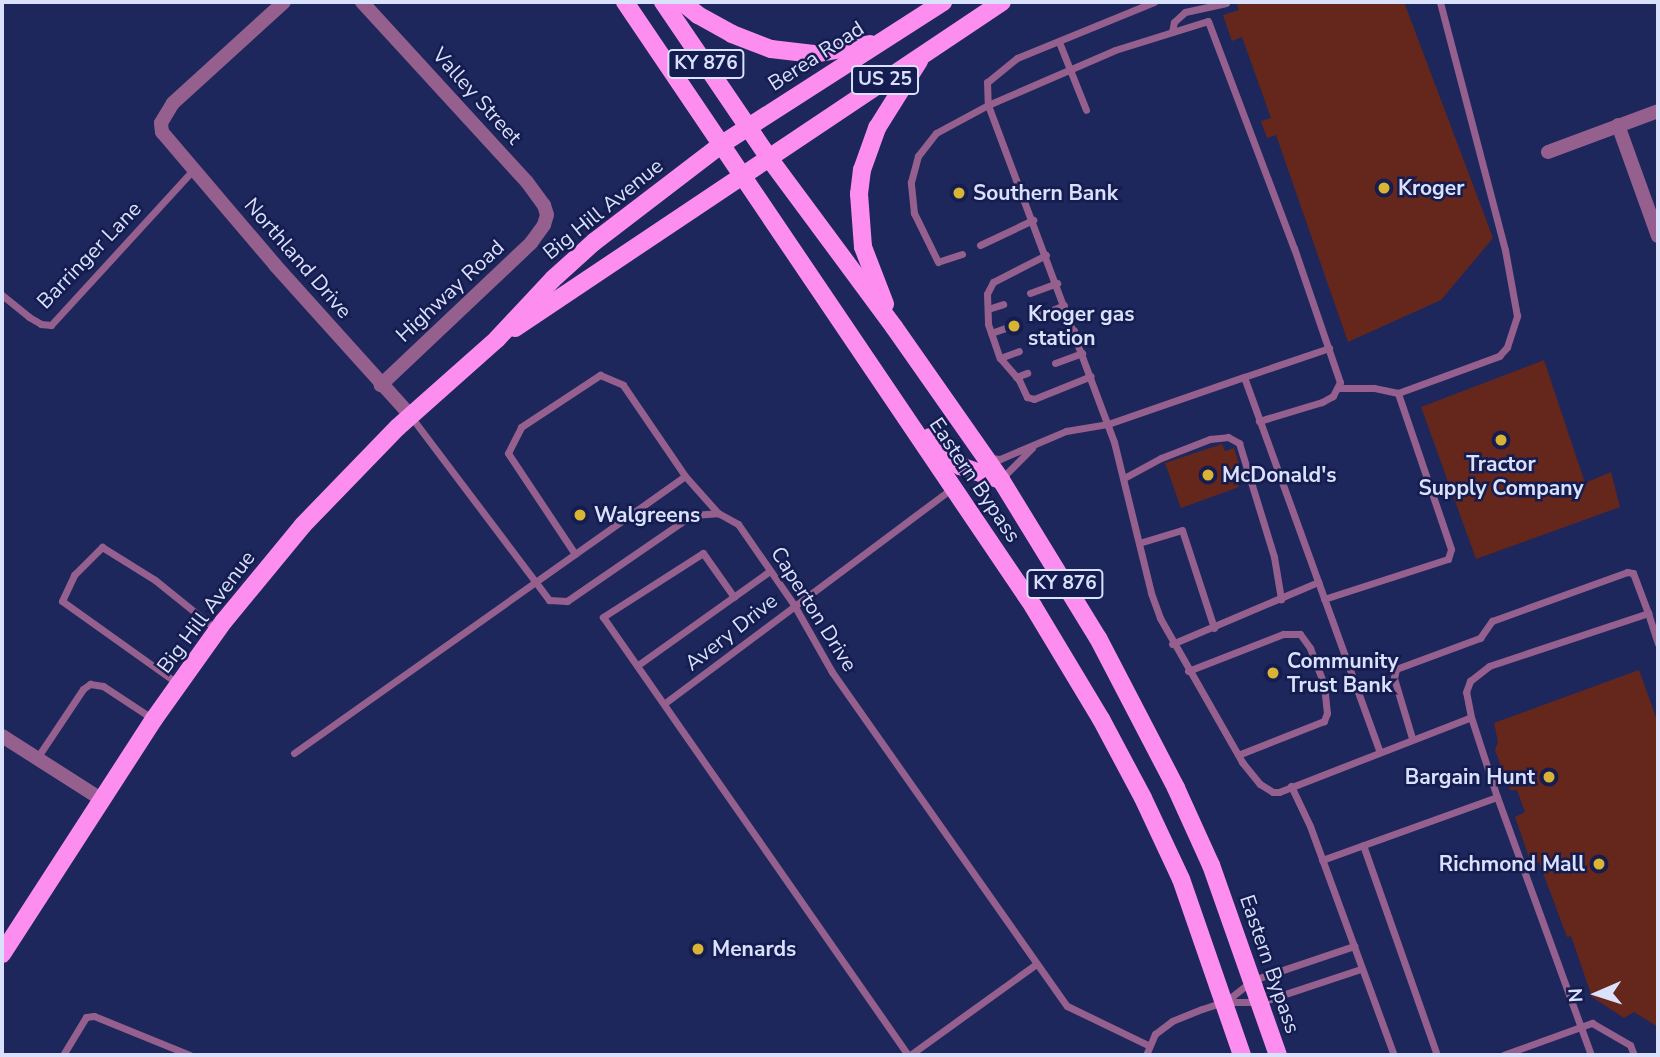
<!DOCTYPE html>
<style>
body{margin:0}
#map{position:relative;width:1660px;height:1057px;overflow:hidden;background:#1d275b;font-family:"Nunito Sans",sans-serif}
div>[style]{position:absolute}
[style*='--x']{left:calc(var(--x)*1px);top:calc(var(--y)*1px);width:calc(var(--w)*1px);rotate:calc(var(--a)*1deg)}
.building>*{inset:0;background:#65261c}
.lane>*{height:7px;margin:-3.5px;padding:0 3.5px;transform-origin:3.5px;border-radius:3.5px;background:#95608e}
.street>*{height:14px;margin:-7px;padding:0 7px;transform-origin:7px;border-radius:7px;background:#95608e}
.primary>*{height:18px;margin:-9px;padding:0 9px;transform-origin:9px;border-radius:9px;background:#fd8ef0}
.dots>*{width:19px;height:19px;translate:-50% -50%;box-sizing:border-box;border:4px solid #151c4f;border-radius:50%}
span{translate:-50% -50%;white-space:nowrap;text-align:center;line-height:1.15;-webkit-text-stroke:5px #151c4f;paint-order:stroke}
.shield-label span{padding:2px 5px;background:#151c4f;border:2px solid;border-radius:5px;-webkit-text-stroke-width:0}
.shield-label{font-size:19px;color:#d9e1fc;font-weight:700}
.street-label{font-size:21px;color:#d9e1fc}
.poi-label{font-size:21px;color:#d9e1fc;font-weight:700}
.left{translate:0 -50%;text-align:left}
.right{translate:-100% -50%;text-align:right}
.frame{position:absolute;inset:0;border:4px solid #d9e1fc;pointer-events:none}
.north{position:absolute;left:1562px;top:959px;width:70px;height:70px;-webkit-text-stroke:5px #151c4f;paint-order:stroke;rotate:267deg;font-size:19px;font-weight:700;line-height:28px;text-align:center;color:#d9e1fc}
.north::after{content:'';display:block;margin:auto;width:24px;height:32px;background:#d9e1fc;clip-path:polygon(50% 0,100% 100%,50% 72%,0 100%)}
</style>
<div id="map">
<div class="building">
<div style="clip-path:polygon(1236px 2px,1404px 2px,1493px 238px,1441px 300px,1348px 342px,1276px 135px,1267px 138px,1261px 121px,1271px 118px,1242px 37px,1232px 41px,1223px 15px,1239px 10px)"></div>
<div style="clip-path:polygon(1544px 360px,1585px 483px,1611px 472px,1620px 507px,1476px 559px,1421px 407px)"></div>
<div style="clip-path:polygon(1222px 444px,1225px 451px,1234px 448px,1244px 480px,1237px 482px,1239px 487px,1181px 508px,1165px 463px)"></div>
<div style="clip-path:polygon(1639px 670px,1658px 723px,1658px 1027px,1634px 1012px,1624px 1018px,1592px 997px,1571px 936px,1567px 937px,1539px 862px,1532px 866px,1515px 817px,1525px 812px,1517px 790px,1510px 790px,1495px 750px,1498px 742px,1494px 723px)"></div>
</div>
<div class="lane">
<div style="--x:1154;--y:2;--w:148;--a:157.8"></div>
<div style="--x:1017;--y:58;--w:38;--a:141"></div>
<div style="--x:987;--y:82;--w:23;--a:88"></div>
<div style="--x:988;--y:105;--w:360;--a:69.5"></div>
<div style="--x:1114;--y:442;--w:155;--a:76.2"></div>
<div style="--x:1151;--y:593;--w:27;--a:70"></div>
<div style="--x:1160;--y:618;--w:166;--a:60.3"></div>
<div style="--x:1242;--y:762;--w:28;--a:51"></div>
<div style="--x:1260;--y:784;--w:15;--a:32"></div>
<div style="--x:1273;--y:792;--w:6;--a:0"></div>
<div style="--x:1279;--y:792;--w:206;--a:-21.3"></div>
<div style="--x:1172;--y:32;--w:10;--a:-79"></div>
<div style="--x:1174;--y:22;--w:15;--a:-42"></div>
<div style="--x:1185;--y:12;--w:42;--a:-12.4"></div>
<div style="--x:1059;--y:42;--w:73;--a:68.3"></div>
<div style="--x:980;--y:245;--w:59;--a:-25.3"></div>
<div style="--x:962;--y:254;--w:25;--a:162"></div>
<div style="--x:938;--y:262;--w:55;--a:-116.1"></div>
<div style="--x:914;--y:213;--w:31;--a:-96"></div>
<div style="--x:911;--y:182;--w:27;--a:-75"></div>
<div style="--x:918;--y:156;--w:29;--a:-52"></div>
<div style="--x:936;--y:133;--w:59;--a:-28.3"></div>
<div style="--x:988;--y:105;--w:138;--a:-23.4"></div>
<div style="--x:1115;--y:50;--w:97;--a:-17.3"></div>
<div style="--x:1208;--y:21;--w:243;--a:69.3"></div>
<div style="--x:1294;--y:248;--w:142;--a:71.1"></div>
<div style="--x:1340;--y:382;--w:16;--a:117"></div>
<div style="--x:1333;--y:396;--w:13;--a:151"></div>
<div style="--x:1322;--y:402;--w:66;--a:163.2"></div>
<div style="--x:1046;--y:255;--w:59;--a:153"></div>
<div style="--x:993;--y:282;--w:13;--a:117"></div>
<div style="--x:987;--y:294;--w:30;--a:88"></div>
<div style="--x:988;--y:324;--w:36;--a:71"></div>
<div style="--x:1000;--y:358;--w:29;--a:49"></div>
<div style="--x:1019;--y:380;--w:19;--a:65"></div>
<div style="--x:1027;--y:397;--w:7;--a:16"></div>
<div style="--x:1034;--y:399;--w:61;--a:-22"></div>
<div style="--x:1030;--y:293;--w:29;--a:-20"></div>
<div style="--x:2;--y:295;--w:35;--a:39"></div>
<div style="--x:29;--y:317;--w:14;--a:30"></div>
<div style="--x:41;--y:324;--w:10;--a:6"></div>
<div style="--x:51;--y:325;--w:210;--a:-47.5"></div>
<div style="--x:988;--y:309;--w:16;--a:-18"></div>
<div style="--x:1037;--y:316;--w:29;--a:-22"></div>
<div style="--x:991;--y:333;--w:18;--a:-19"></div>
<div style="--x:1046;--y:341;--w:30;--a:-21"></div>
<div style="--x:1000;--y:358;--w:20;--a:-20"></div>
<div style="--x:1055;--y:363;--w:29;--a:-20"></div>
<div style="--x:1016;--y:377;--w:12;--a:-20"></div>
<div style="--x:1244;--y:377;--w:90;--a:-18.8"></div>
<div style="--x:1398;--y:393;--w:108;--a:-20.1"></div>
<div style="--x:1499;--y:356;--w:12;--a:-48"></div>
<div style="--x:1507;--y:347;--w:33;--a:-72"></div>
<div style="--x:1517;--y:316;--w:67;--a:-100.3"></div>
<div style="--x:1505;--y:250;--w:256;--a:-104.7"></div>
<div style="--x:412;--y:418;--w:228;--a:53"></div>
<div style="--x:549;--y:600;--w:18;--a:3"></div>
<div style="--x:567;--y:601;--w:152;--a:-34.5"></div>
<div style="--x:692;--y:515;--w:26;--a:-4"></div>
<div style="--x:718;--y:513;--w:23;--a:29"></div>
<div style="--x:738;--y:524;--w:98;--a:55.3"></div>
<div style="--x:794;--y:605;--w:77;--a:60.4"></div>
<div style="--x:832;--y:672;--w:408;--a:54.9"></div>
<div style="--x:1067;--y:1006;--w:90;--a:25.7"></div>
<div style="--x:990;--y:458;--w:10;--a:6"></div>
<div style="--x:1000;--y:459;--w:72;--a:-23"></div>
<div style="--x:1066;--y:431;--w:43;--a:-9.5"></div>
<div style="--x:1108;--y:424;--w:144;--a:-19.1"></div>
<div style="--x:1244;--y:377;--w:397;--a:70.1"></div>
<div style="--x:1124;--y:478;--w:42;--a:-28.4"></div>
<div style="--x:1161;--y:458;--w:53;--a:-21.2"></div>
<div style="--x:1210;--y:439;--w:18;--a:-6"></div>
<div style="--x:1228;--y:437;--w:13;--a:29"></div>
<div style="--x:1239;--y:443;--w:119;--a:72.9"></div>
<div style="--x:1274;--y:557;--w:43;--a:80.5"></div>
<div style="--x:1001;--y:479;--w:44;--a:-45"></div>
<div style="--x:1139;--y:543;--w:45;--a:-16.8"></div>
<div style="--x:1182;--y:530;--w:103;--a:71.9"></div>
<div style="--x:575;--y:554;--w:121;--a:-123.6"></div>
<div style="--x:508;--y:453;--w:29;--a:-63"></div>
<div style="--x:521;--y:427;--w:95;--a:-33.4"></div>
<div style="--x:600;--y:375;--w:25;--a:23"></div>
<div style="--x:623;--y:385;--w:110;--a:55.7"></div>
<div style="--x:734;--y:597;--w:54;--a:-125.2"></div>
<div style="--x:703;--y:553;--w:119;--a:147.4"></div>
<div style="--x:603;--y:617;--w:534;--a:55.15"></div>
<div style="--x:1324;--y:599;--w:130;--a:-17.9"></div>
<div style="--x:1448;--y:559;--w:10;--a:-73"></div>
<div style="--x:1451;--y:549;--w:165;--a:-108.8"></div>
<div style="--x:1398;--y:393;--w:25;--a:-168"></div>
<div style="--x:1374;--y:388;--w:35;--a:180"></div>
<div style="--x:1172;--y:644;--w:159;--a:-23"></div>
<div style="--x:638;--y:665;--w:162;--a:-35.5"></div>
<div style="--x:1188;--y:671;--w:102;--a:-21.3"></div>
<div style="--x:1283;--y:634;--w:17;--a:0"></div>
<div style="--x:1300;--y:634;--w:17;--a:54"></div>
<div style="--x:1310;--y:648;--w:40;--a:69"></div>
<div style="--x:1324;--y:685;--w:28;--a:84"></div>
<div style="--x:1327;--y:713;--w:9;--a:111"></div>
<div style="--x:1324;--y:721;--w:92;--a:158.4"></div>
<div style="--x:177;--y:683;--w:141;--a:-144.5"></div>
<div style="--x:62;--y:601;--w:29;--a:-65"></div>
<div style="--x:74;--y:575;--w:40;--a:-45"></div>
<div style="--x:102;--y:547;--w:62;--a:31.9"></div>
<div style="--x:155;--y:580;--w:80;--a:38.9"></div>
<div style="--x:665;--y:703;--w:359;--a:-36.8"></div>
<div style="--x:1412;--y:738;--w:63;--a:-106.7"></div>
<div style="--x:1394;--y:678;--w:9;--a:-77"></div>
<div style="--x:1396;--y:669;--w:90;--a:-20.3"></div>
<div style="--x:1480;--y:638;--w:21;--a:-55"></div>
<div style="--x:1492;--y:621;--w:144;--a:-19.9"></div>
<div style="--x:1627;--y:572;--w:6;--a:9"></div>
<div style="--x:1633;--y:573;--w:43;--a:69.4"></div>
<div style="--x:294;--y:753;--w:479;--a:-35.3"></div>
<div style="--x:685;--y:476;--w:50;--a:48.3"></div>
<div style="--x:37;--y:758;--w:83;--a:-56.3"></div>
<div style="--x:83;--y:689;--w:9;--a:-36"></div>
<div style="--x:90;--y:684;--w:13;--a:9"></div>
<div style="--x:103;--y:686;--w:60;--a:33.4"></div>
<div style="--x:1291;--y:786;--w:44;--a:64.6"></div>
<div style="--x:1310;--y:826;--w:244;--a:69.9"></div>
<div style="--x:1363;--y:845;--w:223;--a:70.6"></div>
<div style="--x:1322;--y:860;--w:186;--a:-19.8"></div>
<div style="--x:1225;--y:1002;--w:36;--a:-38"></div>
<div style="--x:1253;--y:980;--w:107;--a:-18.6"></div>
<div style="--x:63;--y:1055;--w:44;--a:-58.8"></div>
<div style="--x:86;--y:1017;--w:8;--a:-7"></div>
<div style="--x:94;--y:1016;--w:104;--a:22.1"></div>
<div style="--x:910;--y:1055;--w:155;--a:-35.8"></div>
<div style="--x:1146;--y:1055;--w:23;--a:-67"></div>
<div style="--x:1155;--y:1034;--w:21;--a:-37"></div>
<div style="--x:1172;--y:1021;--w:32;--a:-22"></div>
<div style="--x:1202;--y:1009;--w:23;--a:-18"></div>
<div style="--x:1224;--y:1002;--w:37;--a:0"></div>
<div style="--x:1261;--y:1002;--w:105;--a:-18.3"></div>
<div style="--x:1503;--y:1055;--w:95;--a:-19.8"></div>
<div style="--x:1592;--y:1023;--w:44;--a:30.1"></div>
<div style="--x:1630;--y:1045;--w:11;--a:68"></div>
<div style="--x:1591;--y:1055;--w:275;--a:-110"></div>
<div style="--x:1497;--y:797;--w:84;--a:-108"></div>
<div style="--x:1471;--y:717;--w:25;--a:-101"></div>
<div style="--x:1466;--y:692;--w:12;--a:-70"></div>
<div style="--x:1470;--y:681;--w:24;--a:-38"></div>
<div style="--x:1489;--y:666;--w:168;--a:-18.4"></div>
<div style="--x:1648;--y:613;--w:32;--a:72"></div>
</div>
<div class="street">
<div style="--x:284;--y:2;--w:150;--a:137.7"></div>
<div style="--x:173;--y:103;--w:23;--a:121"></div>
<div style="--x:161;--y:123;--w:9;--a:84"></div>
<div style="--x:162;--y:132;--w:175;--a:49.6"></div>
<div style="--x:275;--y:265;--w:203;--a:48"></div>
<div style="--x:362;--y:2;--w:244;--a:47.5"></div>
<div style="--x:527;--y:182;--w:29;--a:54"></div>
<div style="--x:544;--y:205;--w:10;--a:73"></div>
<div style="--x:547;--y:215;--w:10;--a:107"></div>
<div style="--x:544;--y:225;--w:22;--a:126"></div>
<div style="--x:531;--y:243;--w:207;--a:136.6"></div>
<div style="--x:1618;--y:125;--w:118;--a:70.2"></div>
<div style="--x:1548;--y:152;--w:117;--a:-20.4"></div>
<div style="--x:2;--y:736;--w:117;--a:32.5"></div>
</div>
<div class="primary">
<div style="--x:625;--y:2;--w:729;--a:55.96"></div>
<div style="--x:1033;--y:606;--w:132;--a:59"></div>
<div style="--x:1101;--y:719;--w:89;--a:62"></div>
<div style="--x:1143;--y:798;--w:89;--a:64.9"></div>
<div style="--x:1181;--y:879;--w:186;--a:70.9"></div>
<div style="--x:663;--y:2;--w:189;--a:55.8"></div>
<div style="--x:769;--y:158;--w:210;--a:53.5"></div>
<div style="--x:894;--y:327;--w:187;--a:55"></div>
<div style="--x:1001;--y:480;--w:185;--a:58.5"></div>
<div style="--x:1098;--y:638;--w:169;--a:62.5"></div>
<div style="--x:1176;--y:788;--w:85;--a:65.6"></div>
<div style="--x:1211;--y:865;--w:201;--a:70.6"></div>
<div style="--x:682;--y:2;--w:21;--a:39"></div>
<div style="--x:698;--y:15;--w:39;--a:29"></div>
<div style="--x:732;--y:34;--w:42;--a:21"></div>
<div style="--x:771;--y:49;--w:43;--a:6.6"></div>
<div style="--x:814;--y:54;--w:57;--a:-10.1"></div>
<div style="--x:885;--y:304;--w:61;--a:-111.1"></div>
<div style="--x:863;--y:247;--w:53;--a:-94.3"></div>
<div style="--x:859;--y:194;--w:24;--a:-83"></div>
<div style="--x:862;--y:170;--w:45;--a:-70.3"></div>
<div style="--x:877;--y:128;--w:79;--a:-57.9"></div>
<div style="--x:515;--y:328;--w:586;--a:-33.8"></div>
<div style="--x:930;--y:437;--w:42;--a:44"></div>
<div style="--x:960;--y:466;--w:43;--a:18.9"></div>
<div style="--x:2;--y:954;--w:280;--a:-57.1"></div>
<div style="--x:154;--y:719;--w:120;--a:-54.5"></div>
<div style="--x:224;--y:621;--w:124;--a:-50.5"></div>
<div style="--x:303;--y:525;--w:136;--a:-45.9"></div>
<div style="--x:398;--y:427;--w:132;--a:-41.6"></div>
<div style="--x:497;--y:339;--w:82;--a:-47"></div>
<div style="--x:553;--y:279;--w:55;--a:-42.1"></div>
<div style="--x:594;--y:242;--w:161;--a:-37.4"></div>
<div style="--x:722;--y:144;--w:263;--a:-32.7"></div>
</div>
<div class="dots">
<div style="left:1384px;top:188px;background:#d9b334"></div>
<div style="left:959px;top:193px;background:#d9b334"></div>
<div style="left:1014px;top:326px;background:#d9b334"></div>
<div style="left:1501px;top:440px;background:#d9b334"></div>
<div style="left:1208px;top:475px;background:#d9b334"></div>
<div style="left:580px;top:515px;background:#d9b334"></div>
<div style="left:1273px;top:673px;background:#d9b334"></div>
<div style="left:1549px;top:777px;background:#d9b334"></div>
<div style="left:1599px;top:864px;background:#d9b334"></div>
<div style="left:698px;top:949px;background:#d9b334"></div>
</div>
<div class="shield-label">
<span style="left:706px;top:64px">KY 876</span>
<span style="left:885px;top:80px">US 25</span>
<span style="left:1065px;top:584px">KY 876</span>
</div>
<div class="street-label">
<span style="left:816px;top:56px;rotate:-33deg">Berea Road</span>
<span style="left:477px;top:96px;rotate:48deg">Valley Street</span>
<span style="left:603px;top:209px;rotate:-39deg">Big Hill Avenue</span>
<span style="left:89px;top:255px;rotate:-46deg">Barringer Lane</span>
<span style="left:298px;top:258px;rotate:49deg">Northland Drive</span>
<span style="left:450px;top:291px;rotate:-43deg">Highway Road</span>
<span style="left:975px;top:480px;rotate:56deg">Eastern Bypass</span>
<span style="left:814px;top:609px;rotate:58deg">Caperton Drive</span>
<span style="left:206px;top:612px;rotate:-53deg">Big Hill Avenue</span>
<span style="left:731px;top:632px;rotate:-38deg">Avery Drive</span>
<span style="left:1270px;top:964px;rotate:71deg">Eastern Bypass</span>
</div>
<div class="poi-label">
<span class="left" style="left:1398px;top:188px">Kroger</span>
<span class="left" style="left:973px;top:193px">Southern Bank</span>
<span class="left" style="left:1028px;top:326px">Kroger gas<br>station</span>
<span style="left:1501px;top:476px">Tractor<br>Supply Company</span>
<span class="left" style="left:1222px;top:475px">McDonald's</span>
<span class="left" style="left:594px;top:515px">Walgreens</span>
<span class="left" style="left:1287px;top:673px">Community<br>Trust Bank</span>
<span class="right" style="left:1535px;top:777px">Bargain Hunt</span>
<span class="right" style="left:1585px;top:864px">Richmond Mall</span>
<span class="left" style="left:712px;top:949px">Menards</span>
</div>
<div class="frame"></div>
<div class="north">N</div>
</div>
